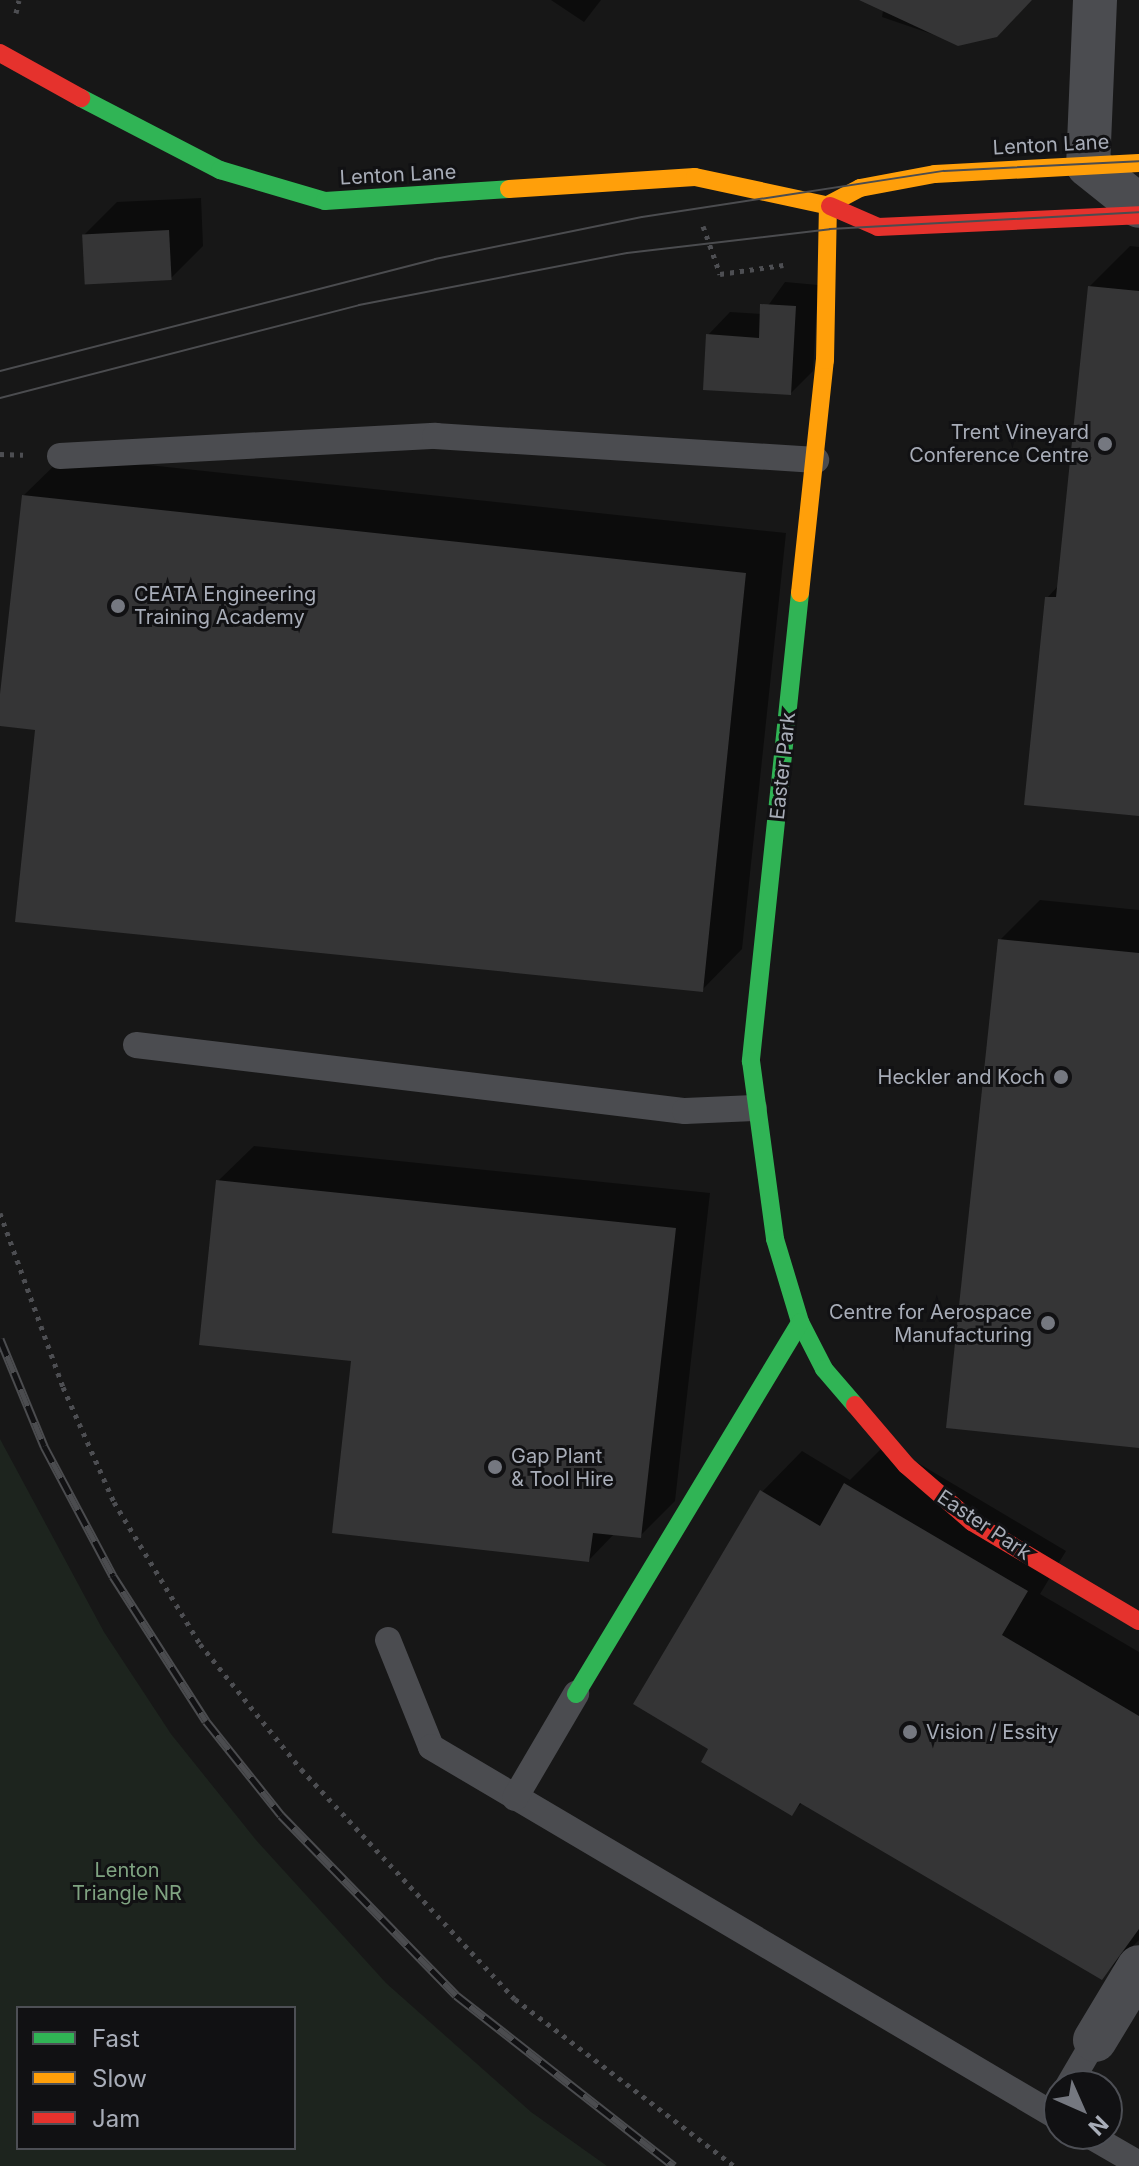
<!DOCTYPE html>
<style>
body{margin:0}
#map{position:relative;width:1139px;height:2166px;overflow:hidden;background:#171717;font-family:Inter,sans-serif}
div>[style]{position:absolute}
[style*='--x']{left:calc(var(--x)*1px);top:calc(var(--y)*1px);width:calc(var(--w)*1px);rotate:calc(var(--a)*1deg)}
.green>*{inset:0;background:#1d241e}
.shadow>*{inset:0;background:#0007}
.building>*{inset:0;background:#353536;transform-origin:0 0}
.path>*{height:5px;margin-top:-2.5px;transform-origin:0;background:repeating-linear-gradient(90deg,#4d4e52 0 4px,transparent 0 10px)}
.lane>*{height:26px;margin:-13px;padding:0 13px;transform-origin:13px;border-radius:13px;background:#4b4c50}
.street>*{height:44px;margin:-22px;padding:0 22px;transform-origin:22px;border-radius:22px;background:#4b4c50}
.fast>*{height:18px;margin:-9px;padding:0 9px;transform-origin:9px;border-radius:9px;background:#30b455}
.slow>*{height:18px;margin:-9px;padding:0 9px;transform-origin:9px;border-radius:9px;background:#ff9f0a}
.jam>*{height:18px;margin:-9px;padding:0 9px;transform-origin:9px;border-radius:9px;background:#e5322d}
.tram>*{height:2px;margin:-1px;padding:0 1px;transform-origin:1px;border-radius:1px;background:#4b4c4f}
.rail>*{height:9px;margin-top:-4.5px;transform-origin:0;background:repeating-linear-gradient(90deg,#111113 0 18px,#4b4c4f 0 36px);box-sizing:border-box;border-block:2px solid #4b4c4f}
.jam-bridge>*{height:18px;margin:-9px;padding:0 9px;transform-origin:9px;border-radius:9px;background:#e5322d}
.dots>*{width:22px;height:22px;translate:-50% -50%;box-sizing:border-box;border:4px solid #111113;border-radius:50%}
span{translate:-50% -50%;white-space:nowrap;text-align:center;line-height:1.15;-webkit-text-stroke:6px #111113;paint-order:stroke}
.street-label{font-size:20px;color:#a8adb8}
.poi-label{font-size:20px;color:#a8adb8}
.right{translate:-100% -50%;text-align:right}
.left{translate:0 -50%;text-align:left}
.park-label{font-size:20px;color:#7fa381}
.legend{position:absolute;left:16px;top:2006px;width:280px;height:144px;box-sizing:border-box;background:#111113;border:2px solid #4d4f55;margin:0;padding:10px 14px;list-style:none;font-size:24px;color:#a8adb8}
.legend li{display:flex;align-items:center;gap:16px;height:40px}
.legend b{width:40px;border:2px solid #4d4f55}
.north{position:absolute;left:1043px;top:2070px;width:80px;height:80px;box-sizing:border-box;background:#111113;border:2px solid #4d4f55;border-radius:50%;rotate:135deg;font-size:22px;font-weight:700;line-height:32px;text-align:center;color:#a8adb8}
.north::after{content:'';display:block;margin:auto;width:28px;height:36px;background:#757880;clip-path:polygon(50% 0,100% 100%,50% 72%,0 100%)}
</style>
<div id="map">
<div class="green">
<div style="clip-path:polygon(evenodd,0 1439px,104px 1632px,171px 1734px,256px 1840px,386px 1983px,531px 2112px,607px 2166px,0 2166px,0 1439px,294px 2008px,294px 2148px,18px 2148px,18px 2008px,294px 2008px)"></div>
</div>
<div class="shadow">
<div style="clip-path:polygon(551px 0,601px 0,584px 22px)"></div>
<div style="clip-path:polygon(885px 0,1032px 0,958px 43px,882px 17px)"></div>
<div style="clip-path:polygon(201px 198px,203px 246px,171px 278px,84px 235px,117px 202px)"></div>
<div style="clip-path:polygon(1130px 246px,1139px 247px,1139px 814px,1047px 598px,1059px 585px,1089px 287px)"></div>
<div style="clip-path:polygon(785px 282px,818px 285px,813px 371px,791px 393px,708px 335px,730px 312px,762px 314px)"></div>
<div style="clip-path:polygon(64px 456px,786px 533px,742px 949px,702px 990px,38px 728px,0 724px,23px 496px)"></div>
<div style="clip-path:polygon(1040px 900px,1139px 910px,1139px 1446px,1000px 940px)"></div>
<div style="clip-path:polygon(254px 1146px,710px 1193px,675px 1501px,640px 1536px,615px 1533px,589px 1560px,354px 1359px,218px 1181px)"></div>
<div style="clip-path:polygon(886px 1444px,1066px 1551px,1040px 1594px,1139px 1652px,1139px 1940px,1101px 1978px,803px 1802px,792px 1813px,711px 1748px,762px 1492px,802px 1451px,850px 1480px)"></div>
</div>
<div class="building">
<div style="clip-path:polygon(859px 0,1032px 0,997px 37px,958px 46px)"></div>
<div style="left:169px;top:230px;width:50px;height:87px;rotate:87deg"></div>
<div style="clip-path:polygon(1088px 286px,1139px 291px,1139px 816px,1024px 805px,1045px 597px,1056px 597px)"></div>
<div style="clip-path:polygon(760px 304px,796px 306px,791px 395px,703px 390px,706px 334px,759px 338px)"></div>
<div style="clip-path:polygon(22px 495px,746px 573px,703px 992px,15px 922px,35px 730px,0 726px,0 694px)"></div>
<div style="clip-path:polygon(998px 939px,1139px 953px,1139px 1448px,946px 1428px)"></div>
<div style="clip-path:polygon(216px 1180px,676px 1228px,641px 1538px,593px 1533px,589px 1562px,332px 1533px,351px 1361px,199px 1345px)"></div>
<div style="clip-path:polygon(844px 1483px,1028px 1591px,1002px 1635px,1139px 1716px,1139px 1929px,1102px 1980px,800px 1803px,792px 1816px,701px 1762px,708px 1749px,633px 1704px,760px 1490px,820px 1526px)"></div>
</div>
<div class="path">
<div style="--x:16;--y:13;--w:13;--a:-77"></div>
<div style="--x:703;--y:226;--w:51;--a:70.5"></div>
<div style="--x:720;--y:274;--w:64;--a:-8.1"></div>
<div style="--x:0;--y:454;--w:23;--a:2"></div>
<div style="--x:0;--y:1213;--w:185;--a:70.1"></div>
<div style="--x:63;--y:1387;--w:126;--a:66.1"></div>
<div style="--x:114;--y:1502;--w:166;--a:58.8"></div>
<div style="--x:200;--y:1644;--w:161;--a:51.1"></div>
<div style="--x:301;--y:1769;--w:314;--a:47.1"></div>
<div style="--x:515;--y:1999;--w:275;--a:37.3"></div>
</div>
<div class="lane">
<div style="--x:60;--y:456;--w:376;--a:-3.1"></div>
<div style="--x:435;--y:436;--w:382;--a:3.6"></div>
<div style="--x:136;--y:1045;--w:553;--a:6.86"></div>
<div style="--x:685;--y:1111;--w:69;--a:-2.5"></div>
<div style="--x:388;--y:1640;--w:115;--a:68.1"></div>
<div style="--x:431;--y:1747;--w:729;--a:30.57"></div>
<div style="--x:515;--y:1798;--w:121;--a:-59.6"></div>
<div style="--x:1068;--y:2086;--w:53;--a:-59.6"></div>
<div style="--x:1087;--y:2134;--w:60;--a:30"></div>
</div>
<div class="street">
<div style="--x:1095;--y:0;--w:165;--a:92.4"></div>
<div style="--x:1088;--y:165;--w:65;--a:38.8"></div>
<div style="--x:1095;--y:2040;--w:85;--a:-58.9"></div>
</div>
<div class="fast">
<div style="--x:81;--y:98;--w:157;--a:27.4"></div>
<div style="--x:220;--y:170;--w:109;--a:16.4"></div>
<div style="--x:325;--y:201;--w:184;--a:-3.7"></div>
<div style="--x:800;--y:593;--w:471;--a:96"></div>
<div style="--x:751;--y:1061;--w:180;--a:82.3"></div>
<div style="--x:775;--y:1239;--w:87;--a:73.2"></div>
<div style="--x:800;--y:1322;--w:53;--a:62.9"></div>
<div style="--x:824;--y:1369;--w:48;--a:49.3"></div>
<div style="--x:576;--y:1694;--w:434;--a:-58.9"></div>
</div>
<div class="slow">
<div style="--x:509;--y:189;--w:186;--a:-3.7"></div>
<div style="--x:695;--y:177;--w:138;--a:12.1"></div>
<div style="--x:828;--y:205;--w:36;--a:-28"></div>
<div style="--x:860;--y:188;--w:76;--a:-10.6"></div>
<div style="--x:935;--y:174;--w:204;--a:-3.1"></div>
<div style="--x:800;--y:593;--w:234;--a:-83.9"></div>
<div style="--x:825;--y:360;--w:155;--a:-88.9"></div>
</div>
<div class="jam">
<div style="--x:830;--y:206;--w:52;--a:23.6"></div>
<div style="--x:878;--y:227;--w:261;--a:-2.6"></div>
<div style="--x:855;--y:1405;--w:79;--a:49.6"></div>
<div style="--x:906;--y:1465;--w:87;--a:40.8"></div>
<div style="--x:972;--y:1522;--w:194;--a:30.7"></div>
</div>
<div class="tram">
<div style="--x:0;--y:371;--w:449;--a:-14.4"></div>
<div style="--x:435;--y:259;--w:211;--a:-11.5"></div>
<div style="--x:642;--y:217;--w:305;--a:-8.7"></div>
<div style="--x:944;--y:171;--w:195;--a:-2.9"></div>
<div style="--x:0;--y:398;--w:371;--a:-14.5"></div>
<div style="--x:359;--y:305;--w:273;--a:-11"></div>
<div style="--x:627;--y:253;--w:204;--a:-6.7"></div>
<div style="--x:830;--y:229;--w:309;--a:-3.1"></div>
</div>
<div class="rail">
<div style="--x:0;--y:1339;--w:116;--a:67.6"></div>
<div style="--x:44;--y:1446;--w:147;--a:62"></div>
<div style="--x:113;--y:1576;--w:172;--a:57.3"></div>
<div style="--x:206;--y:1721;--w:120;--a:51.4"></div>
<div style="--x:281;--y:1815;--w:251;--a:45.8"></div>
<div style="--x:456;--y:1995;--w:277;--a:38.1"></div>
</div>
<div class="jam-bridge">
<div style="--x:0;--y:53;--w:93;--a:29.1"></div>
</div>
<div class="dots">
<div style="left:1105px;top:444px;background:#757880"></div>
<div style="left:118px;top:606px;background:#757880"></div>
<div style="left:1061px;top:1077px;background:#757880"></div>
<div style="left:1048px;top:1323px;background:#757880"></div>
<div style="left:495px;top:1467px;background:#757880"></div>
<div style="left:910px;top:1732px;background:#757880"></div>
</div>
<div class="street-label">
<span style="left:1051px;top:145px;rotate:-3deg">Lenton Lane</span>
<span style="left:398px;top:175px;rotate:-3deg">Lenton Lane</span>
<span style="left:783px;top:766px;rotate:-84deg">Easter Park</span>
<span style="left:984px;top:1525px;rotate:34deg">Easter Park</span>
</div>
<div class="poi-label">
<span class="right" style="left:1089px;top:444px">Trent Vineyard<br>Conference Centre</span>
<span class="left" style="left:134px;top:606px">CEATA Engineering<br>Training Academy</span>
<span class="right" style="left:1045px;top:1077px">Heckler and Koch</span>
<span class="right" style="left:1032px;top:1324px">Centre for Aerospace<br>Manufacturing</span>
<span class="left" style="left:511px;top:1468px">Gap Plant<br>&amp; Tool Hire</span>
<span class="left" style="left:926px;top:1732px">Vision / Essity</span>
</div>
<div class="park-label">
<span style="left:127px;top:1882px">Lenton<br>Triangle NR</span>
</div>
<ul class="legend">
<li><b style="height:10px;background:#30b455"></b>Fast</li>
<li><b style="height:10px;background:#ff9f0a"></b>Slow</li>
<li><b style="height:10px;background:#e5322d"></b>Jam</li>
</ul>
<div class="north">N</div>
</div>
